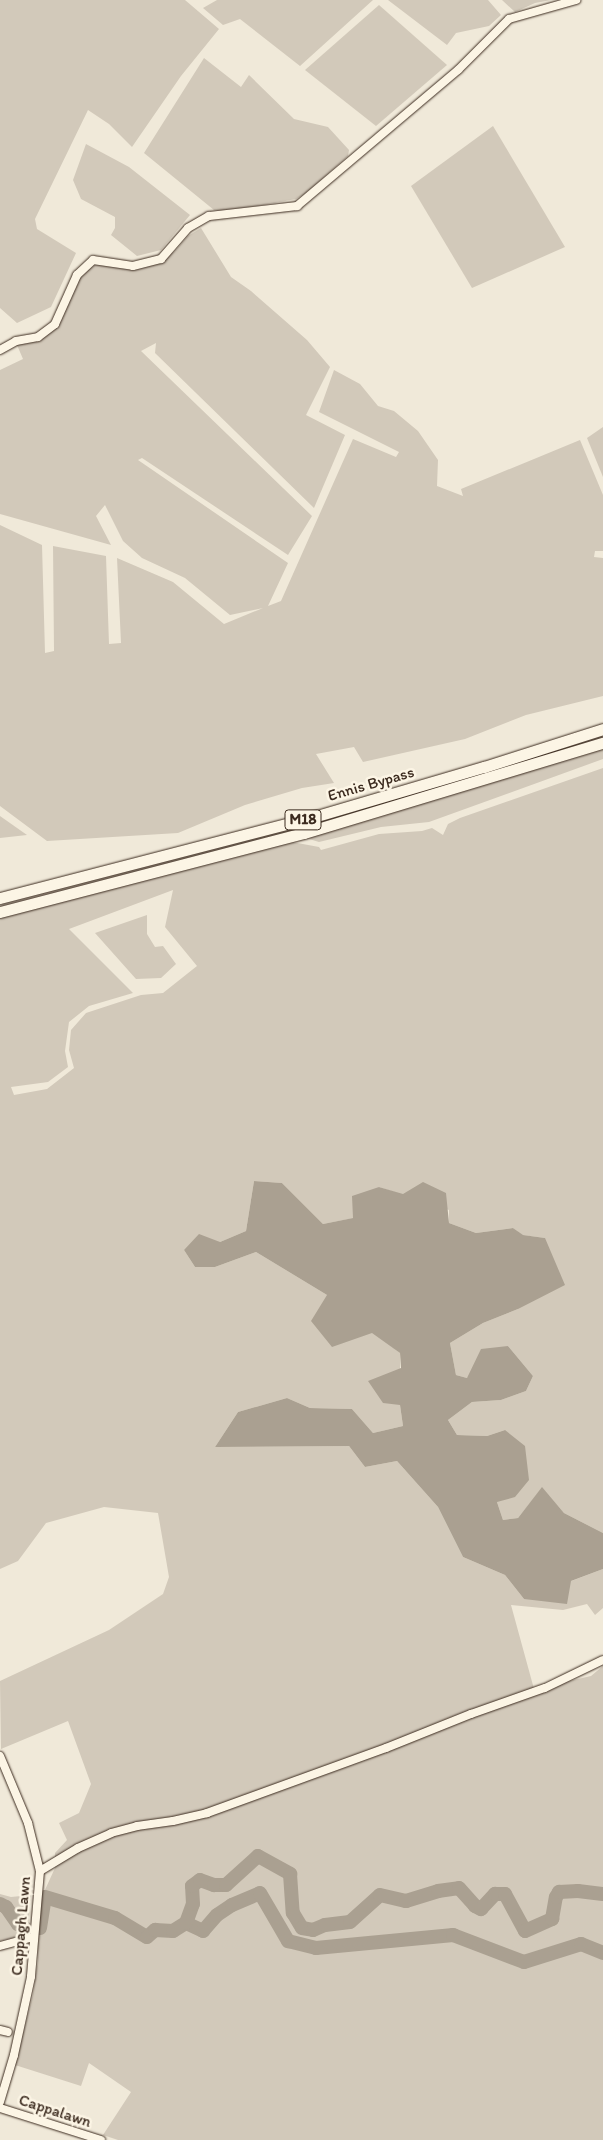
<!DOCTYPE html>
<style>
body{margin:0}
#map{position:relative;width:603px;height:2140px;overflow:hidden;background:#f0e9d9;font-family:Itim,sans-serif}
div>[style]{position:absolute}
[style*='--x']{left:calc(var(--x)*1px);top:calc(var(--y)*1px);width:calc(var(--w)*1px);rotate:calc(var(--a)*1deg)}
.green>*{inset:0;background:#d2c9ba}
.water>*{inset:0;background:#aaa091}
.river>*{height:14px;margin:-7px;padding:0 7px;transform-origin:7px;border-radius:7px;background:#aaa091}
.roads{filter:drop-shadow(0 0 1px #3b2a1e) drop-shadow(0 0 1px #3b2a1e)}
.minor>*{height:8px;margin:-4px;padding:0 4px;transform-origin:4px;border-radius:4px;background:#fcf5e5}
.highway>*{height:11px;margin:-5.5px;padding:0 5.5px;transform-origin:5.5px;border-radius:5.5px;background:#fcf5e5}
span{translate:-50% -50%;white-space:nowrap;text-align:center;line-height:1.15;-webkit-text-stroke:5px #fcf5e5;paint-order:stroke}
.shield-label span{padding:1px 4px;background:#fcf5e5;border:1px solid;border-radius:4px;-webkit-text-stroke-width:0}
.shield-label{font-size:15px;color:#3b2a1e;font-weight:700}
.street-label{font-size:16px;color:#3b2a1e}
</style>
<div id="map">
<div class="green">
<div style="clip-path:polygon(0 0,185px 0,219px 29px,181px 76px,132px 147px,109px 124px,88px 110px,35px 219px,37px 229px,76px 253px,51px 307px,17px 323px,0 308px)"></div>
<div style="clip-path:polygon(217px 0,373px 0,300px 66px,240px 19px,223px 25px,203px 8px)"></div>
<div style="clip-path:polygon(388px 0,488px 0,501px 15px,489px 26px,456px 33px,447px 45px)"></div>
<div style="clip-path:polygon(502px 0,551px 0,535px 3px,515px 12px)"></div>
<div style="clip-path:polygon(379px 5px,447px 65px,376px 126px,305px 70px)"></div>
<div style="clip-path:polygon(204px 58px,241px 87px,249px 75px,294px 119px,328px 127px,349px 150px,348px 156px,306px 193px,296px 199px,225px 212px,214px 210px,144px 153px)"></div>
<div style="clip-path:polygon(493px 126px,565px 247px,472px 288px,411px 186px)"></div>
<div style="clip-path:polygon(86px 144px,129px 167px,190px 215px,161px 250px,137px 256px,111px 235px,115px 228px,115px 217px,81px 199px,73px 180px)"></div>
<div style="clip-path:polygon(201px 228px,231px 277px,251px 291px,307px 340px,330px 367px,306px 415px,345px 435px,314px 508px,155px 353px,156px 343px,141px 351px,312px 516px,288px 555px,142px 458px,138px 460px,288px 563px,268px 606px,281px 601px,353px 439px,396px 457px,399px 452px,319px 412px,334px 370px,360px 384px,378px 406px,394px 411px,418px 431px,438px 460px,437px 486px,463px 496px,461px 489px,580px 440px,603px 495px,603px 551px,595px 551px,594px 557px,603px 558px,603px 696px,526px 715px,465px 739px,363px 762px,354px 747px,316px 754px,334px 783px,302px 788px,245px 805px,178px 833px,47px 841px,0 806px,0 525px,42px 545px,45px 653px,54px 651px,53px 546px,106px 556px,109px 644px,121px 643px,117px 558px,173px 582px,224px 624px,263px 608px,230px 615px,185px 578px,142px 558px,123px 541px,105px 505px,96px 516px,111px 545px,0 514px,0 370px,23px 359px,17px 345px,57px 325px,79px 275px,86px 269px,99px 264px,152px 264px,174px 252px,188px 236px)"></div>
<div style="clip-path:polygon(603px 427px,603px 477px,587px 438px)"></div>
<div style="clip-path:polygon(603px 740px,603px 759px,429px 822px,381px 827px,319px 842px,306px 838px)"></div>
<div style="clip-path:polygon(evenodd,603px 768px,603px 1533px,564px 1513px,542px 1488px,518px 1518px,503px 1520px,497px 1502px,505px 1430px,487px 1436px,457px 1435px,448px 1420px,472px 1402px,501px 1400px,526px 1391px,533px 1376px,508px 1346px,467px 1378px,456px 1375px,450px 1343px,483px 1323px,518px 1309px,545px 1238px,522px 1235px,513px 1228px,476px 1233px,449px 1223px,449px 1210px,379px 1187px,354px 1218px,323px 1224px,282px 1183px,254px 1181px,246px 1231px,220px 1242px,184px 1250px,195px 1267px,215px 1267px,256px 1252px,327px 1295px,400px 1353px,400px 1405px,403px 1426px,373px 1433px,352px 1409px,310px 1408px,287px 1398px,238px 1412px,215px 1447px,349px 1446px,365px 1467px,397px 1461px,438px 1507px,463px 1557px,505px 1575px,524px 1599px,603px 1569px,603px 1608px,595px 1615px,587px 1604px,563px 1610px,511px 1605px,534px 1689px,591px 1676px,603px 1666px,603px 2140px,118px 2140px,103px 2135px,131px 2092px,89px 2063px,81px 2086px,15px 2065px,33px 1994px,38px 1960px,37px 1926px,44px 1892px,55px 1868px,55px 1853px,67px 1840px,59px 1823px,79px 1813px,91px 1784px,68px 1721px,1px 1749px,0 1681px,109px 1630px,163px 1594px,169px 1577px,158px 1513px,104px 1507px,46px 1523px,18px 1561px,0 1569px,0 916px,292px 842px,319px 847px,321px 850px,379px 834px,422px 831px,432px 828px,443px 835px,448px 824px,460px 818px,603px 768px,173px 890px,165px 927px,197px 966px,163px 993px,141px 995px,86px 1013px,71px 1030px,69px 1050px,74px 1068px,47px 1089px,14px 1095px,11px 1087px,48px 1082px,68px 1067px,65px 1051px,69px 1022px,89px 1006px,133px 993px,69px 929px,173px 890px)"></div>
<div style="clip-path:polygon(0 816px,27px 835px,0 838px)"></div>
<div style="clip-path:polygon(147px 915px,147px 934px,155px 947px,163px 946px,176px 964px,161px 978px,136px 979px,95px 933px)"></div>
<div style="clip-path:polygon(0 1894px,11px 1897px,31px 1895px,28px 1930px,23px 1935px,0 1941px)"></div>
</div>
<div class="water">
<div style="clip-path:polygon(254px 1181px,282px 1183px,323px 1224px,353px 1218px,352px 1196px,379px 1187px,403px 1194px,423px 1182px,446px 1193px,449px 1223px,476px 1233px,513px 1228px,523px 1235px,545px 1238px,565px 1285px,518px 1309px,483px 1323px,450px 1343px,456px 1375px,467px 1378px,481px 1349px,508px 1346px,533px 1376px,526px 1391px,501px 1400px,472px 1402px,448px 1420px,457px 1435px,487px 1436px,505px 1430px,525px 1446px,529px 1480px,515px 1497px,497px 1502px,503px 1520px,518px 1518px,542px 1487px,564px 1513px,603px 1533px,603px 1569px,571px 1581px,567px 1604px,524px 1599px,505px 1575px,463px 1557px,438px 1507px,397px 1461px,365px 1467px,349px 1446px,215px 1447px,238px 1412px,287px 1398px,310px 1408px,352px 1409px,373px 1433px,403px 1426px,400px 1405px,383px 1403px,368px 1381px,401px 1368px,400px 1353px,372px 1333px,332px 1347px,311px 1321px,327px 1295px,256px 1252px,215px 1267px,195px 1267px,184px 1250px,199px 1234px,220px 1242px,246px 1231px)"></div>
</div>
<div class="river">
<div style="--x:0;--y:1904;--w:7;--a:27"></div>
<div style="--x:6;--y:1907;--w:21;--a:55"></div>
<div style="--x:18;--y:1924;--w:7;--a:27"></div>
<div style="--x:186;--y:1923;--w:19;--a:25"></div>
<div style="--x:203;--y:1931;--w:21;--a:-49"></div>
<div style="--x:217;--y:1915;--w:18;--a:-34"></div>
<div style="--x:232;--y:1905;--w:30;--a:-23"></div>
<div style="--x:260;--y:1893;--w:56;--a:59.7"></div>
<div style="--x:288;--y:1941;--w:29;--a:14"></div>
<div style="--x:316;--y:1948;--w:138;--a:-5.4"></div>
<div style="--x:453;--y:1935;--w:76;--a:20.8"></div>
<div style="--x:524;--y:1962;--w:60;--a:-17.5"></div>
<div style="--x:581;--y:1944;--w:24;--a:22"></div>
<div style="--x:40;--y:1928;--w:31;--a:-81"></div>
<div style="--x:45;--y:1897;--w:73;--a:16.7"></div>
<div style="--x:115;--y:1918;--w:37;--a:31"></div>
<div style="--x:147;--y:1937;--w:11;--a:-41"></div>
<div style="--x:155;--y:1930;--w:18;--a:3"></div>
<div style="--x:173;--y:1931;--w:15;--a:-32"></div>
<div style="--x:186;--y:1923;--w:20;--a:-70"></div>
<div style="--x:193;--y:1904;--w:18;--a:-93"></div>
<div style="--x:192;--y:1886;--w:10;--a:-37"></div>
<div style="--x:200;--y:1880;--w:15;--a:20"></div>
<div style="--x:214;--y:1885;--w:12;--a:0"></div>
<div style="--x:226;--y:1885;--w:43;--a:-42.2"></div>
<div style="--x:258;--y:1856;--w:37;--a:29"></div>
<div style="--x:290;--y:1874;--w:39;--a:86"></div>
<div style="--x:293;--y:1913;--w:17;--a:59"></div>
<div style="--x:302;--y:1928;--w:11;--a:10"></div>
<div style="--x:313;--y:1930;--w:13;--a:-23"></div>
<div style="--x:325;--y:1925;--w:25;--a:-7"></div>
<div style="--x:350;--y:1922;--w:40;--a:-42"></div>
<div style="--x:380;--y:1895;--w:27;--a:13"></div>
<div style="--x:406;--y:1901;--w:34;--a:-17"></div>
<div style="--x:438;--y:1891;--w:21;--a:-8"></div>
<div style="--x:459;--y:1888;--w:24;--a:48"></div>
<div style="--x:475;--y:1906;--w:7;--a:27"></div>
<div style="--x:481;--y:1909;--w:21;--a:-47"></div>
<div style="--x:495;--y:1894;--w:10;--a:0"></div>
<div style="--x:505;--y:1894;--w:42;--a:61.6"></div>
<div style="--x:525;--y:1931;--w:30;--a:-24"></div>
<div style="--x:552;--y:1919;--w:22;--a:-80"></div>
<div style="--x:556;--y:1897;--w:6;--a:-59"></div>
<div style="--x:559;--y:1892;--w:19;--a:-3"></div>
<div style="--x:578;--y:1891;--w:25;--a:7"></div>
</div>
<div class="roads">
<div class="minor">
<div style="--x:0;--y:350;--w:18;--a:-29"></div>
<div style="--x:16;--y:341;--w:22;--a:-10"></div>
<div style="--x:38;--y:337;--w:21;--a:-37"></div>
<div style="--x:55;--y:324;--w:54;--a:-65.8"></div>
<div style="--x:77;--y:275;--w:22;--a:-43"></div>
<div style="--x:93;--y:260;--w:40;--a:8.5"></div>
<div style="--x:133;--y:266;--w:29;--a:-14"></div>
<div style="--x:161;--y:259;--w:41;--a:-48.9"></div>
<div style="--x:188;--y:228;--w:24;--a:-30"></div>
<div style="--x:209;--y:216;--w:89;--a:-6.5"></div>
<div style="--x:297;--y:206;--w:211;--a:-40.2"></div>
<div style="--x:458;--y:70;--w:72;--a:-45"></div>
<div style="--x:509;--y:19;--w:70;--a:-15.8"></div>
<div style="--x:0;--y:1756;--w:73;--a:67.3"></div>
<div style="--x:28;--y:1823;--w:49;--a:76"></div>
<div style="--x:40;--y:1871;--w:106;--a:94.9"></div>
<div style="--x:31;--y:1977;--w:80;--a:102.3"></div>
<div style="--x:14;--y:2055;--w:49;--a:106.6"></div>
<div style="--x:40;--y:1871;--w:44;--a:-31.2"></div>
<div style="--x:78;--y:1848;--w:36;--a:-24"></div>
<div style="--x:111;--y:1833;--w:27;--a:-15"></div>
<div style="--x:137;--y:1826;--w:36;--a:-8"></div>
<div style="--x:173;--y:1821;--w:35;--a:-13"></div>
<div style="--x:207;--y:1813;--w:190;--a:-20"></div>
<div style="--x:386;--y:1748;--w:92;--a:-21.8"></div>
<div style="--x:471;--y:1714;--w:78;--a:-19.4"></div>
<div style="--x:545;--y:1688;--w:64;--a:-25.8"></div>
<div style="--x:0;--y:1946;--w:35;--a:-15"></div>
<div style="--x:0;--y:2030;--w:8;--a:14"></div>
<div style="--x:0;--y:2108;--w:106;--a:17.6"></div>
</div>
<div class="highway">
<div style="--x:0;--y:898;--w:327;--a:-14.5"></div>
<div style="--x:317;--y:816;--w:174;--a:-16.4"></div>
<div style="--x:484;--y:767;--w:125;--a:-17.7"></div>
<div style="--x:0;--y:912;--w:314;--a:-14.6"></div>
<div style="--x:304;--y:833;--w:312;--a:-16.8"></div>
</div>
</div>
<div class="shield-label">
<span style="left:303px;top:820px">M18</span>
</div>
<div class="street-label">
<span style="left:371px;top:784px;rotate:-16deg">Ennis Bypass</span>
<span style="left:21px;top:1926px;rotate:-85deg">Cappagh Lawn</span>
<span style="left:55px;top:2111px;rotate:18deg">Cappalawn</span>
</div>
</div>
